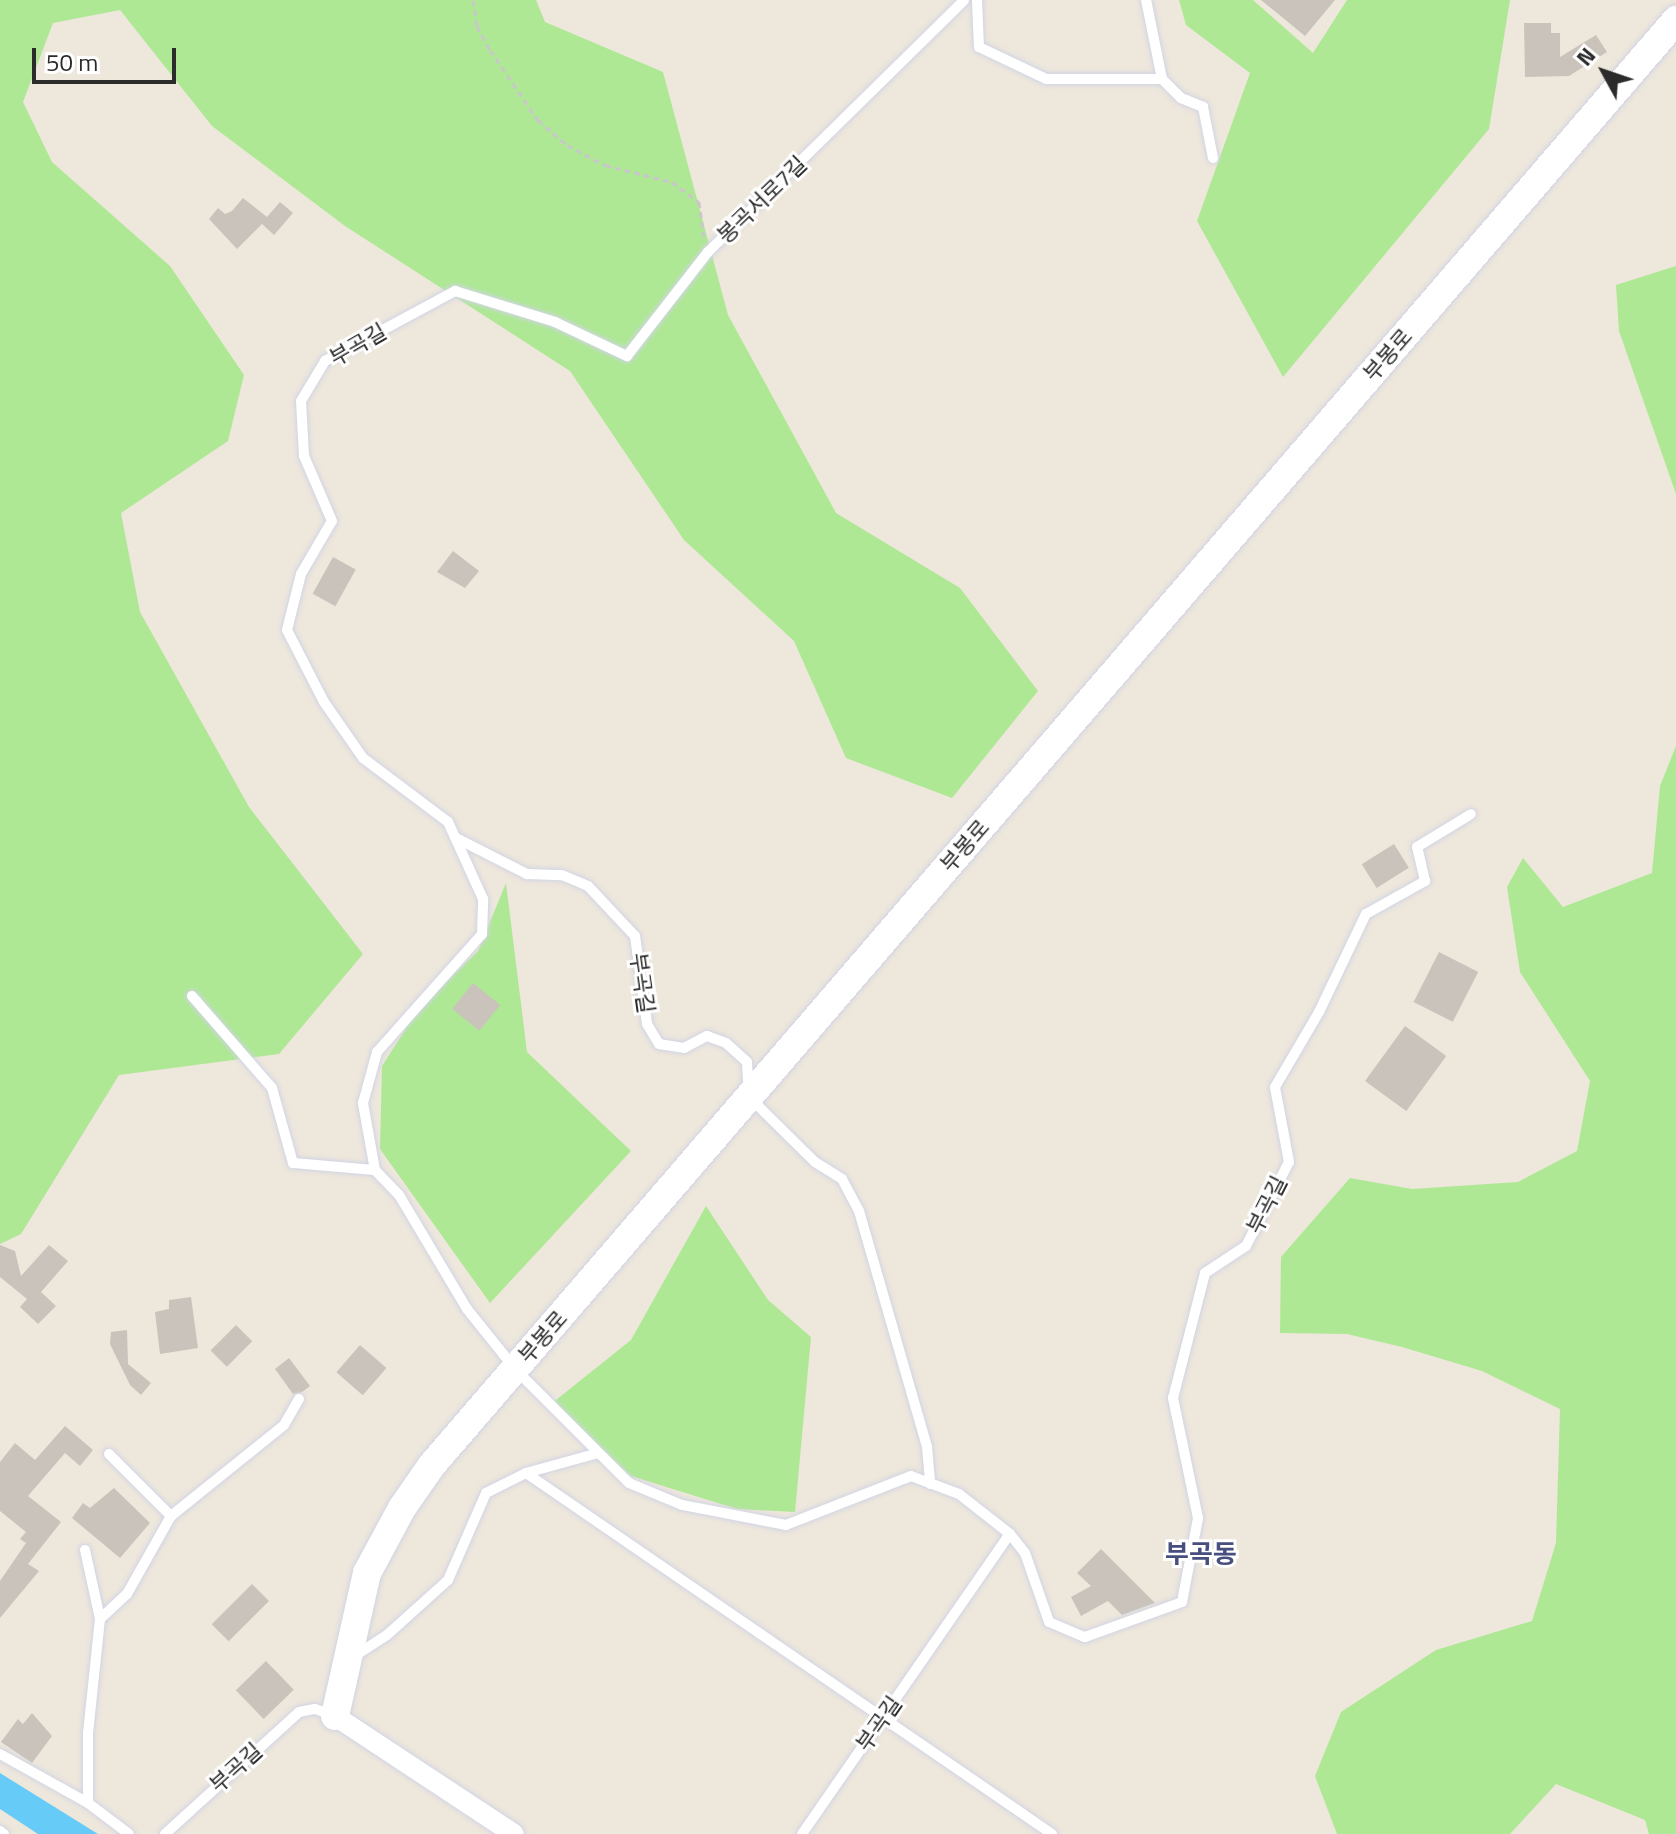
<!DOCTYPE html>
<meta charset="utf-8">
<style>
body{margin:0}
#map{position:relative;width:1676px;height:1834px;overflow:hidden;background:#eee7dc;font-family:"Titillium Web","Noto Sans KR",sans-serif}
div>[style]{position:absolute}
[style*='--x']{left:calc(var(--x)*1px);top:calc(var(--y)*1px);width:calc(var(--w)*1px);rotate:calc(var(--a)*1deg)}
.green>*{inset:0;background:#aee894}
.water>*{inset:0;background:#67cbf7}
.building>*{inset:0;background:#c9c3bb;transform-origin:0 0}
.path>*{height:3px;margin-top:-1.5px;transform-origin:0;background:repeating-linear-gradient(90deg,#c8c8c8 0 6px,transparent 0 10px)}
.roads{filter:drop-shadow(0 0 2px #d1d4e4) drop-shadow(0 0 2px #d1d4e4)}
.lane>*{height:10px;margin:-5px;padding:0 5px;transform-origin:5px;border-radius:5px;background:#fff}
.street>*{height:20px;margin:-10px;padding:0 10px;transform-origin:10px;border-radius:10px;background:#fff}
.secondary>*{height:28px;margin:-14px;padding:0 14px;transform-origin:14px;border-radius:14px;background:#fff}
span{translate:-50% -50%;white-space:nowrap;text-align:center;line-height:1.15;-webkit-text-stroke:6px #fff;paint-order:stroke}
.street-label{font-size:22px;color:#2b2b2b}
.quarter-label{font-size:26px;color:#484f7f;font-weight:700}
.north{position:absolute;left:1564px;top:32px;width:80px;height:80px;-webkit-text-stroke:6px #fff;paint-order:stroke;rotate:310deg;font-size:22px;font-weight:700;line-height:32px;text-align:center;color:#2b2b2b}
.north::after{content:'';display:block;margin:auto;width:28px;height:36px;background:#2b2b2b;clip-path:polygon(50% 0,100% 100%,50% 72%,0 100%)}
.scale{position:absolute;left:32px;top:48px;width:144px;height:36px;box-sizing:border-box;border:4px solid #2b2b2b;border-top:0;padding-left:10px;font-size:24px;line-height:28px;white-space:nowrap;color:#2b2b2b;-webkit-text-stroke:6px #fff;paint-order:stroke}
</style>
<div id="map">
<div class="green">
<div style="clip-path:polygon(0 0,536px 0,545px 22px,663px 72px,728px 315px,836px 513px,960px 588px,1038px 691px,952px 798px,846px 758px,794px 641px,684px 540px,570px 371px,345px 226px,212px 126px,120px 10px,53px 23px,23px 102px,52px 162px,170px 266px,244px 375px,228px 441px,121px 513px,140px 612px,249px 807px,363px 954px,279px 1054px,119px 1075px,21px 1234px,0 1244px)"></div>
<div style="clip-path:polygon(1179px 0,1253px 0,1313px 53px,1347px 0,1510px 0,1489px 129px,1283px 377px,1197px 221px,1250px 73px,1186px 25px)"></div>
<div style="clip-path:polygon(1676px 266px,1676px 494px,1619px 331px,1616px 285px)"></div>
<div style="clip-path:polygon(1676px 746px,1676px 1834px,1649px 1834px,1645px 1820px,1556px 1784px,1510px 1834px,1337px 1834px,1315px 1776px,1341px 1712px,1436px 1650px,1532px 1621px,1556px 1543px,1560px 1409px,1482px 1371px,1402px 1347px,1347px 1334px,1280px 1333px,1281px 1257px,1350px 1178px,1412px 1189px,1518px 1182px,1577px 1151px,1590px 1081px,1520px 972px,1507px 887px,1523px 858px,1563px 907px,1652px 873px,1660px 786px)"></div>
<div style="clip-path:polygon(506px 883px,527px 1052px,631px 1151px,490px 1303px,380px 1149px,382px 1066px,419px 1008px,478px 951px)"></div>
<div style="clip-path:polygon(706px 1206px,768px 1300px,811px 1337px,795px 1512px,737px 1509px,631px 1476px,551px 1404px,631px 1340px)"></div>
</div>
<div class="water">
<div style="clip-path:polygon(0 1773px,98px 1834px,38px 1834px,0 1809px)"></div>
</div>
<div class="building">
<div style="clip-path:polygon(1261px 0,1335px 0,1305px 36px)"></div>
<div style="clip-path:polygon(1524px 23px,1551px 23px,1551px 33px,1560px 33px,1560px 57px,1596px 35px,1607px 52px,1569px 76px,1525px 77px)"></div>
<div style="clip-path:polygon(243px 198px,267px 217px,280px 202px,293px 213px,274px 235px,262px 224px,237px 249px,209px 219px,218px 208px,225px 214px,232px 211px)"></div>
<div style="clip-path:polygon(453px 551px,479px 571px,465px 588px,437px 572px)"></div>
<div style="left:333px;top:557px;width:26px;height:42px;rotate:29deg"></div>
<div style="left:1394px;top:844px;width:28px;height:38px;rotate:58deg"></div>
<div style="left:1439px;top:952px;width:44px;height:56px;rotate:27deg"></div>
<div style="left:473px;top:983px;width:35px;height:33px;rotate:39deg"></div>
<div style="left:1405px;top:1026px;width:51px;height:68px;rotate:36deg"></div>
<div style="clip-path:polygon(0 1245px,15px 1251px,21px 1276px,49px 1245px,68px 1261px,41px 1292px,56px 1306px,38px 1324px,20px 1307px,27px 1299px,0 1277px)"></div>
<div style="clip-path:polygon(191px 1297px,198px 1348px,160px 1354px,155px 1312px,169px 1309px,169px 1300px)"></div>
<div style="left:236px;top:1325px;width:23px;height:36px;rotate:45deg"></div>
<div style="clip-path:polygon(127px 1330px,128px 1364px,151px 1383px,141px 1395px,130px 1385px,110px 1344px,111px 1332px)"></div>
<div style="left:360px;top:1345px;width:35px;height:36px;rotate:41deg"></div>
<div style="clip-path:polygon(289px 1358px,310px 1386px,302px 1392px,293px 1394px,275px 1369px)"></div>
<div style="clip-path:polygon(65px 1426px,93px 1450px,80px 1466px,65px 1453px,28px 1496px,61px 1522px,28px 1564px,39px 1571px,0 1618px,0 1581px,26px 1543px,20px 1539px,26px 1532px,0 1511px,0 1462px,15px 1443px,35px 1460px)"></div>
<div style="clip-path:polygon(114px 1488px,150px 1523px,120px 1558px,72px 1518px,83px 1503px,90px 1508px)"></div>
<div style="clip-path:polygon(1101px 1549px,1155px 1603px,1122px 1615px,1108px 1601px,1081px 1616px,1071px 1597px,1091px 1586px,1077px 1573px)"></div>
<div style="left:252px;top:1584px;width:24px;height:57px;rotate:45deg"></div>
<div style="left:266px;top:1661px;width:40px;height:42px;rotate:46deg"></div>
<div style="clip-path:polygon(32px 1713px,52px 1736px,32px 1763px,1px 1742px,18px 1719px,23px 1724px)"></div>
</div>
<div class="path">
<div style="--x:473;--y:0;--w:26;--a:81"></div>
<div style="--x:477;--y:26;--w:27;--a:62"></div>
<div style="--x:490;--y:50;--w:85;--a:55.6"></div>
<div style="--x:538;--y:120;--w:38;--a:41"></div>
<div style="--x:567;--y:145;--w:43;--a:27.8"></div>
<div style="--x:605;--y:165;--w:69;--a:14.2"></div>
<div style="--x:672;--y:182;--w:34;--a:37"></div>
<div style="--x:699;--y:202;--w:35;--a:82"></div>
</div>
<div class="roads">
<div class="lane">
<div style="--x:977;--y:0;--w:47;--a:87.6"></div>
<div style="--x:979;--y:47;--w:74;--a:25.5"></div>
<div style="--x:1046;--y:79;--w:116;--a:0"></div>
<div style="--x:1162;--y:79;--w:81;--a:-101.4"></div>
<div style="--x:1162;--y:79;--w:27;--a:45"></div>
<div style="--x:1181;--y:98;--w:24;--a:22"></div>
<div style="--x:1203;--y:107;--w:52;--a:78.9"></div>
<div style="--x:456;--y:838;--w:80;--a:26.9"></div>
<div style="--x:527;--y:874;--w:35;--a:2"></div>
<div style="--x:562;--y:875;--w:28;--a:23"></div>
<div style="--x:588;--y:886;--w:69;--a:46.8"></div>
<div style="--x:635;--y:936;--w:89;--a:82.2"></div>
<div style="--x:647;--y:1024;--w:23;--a:59"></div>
<div style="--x:659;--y:1044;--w:25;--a:9"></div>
<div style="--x:684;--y:1048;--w:26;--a:-28"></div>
<div style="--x:707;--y:1036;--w:20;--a:20"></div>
<div style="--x:726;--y:1043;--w:28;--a:42"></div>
<div style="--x:747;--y:1062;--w:35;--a:87"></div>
<div style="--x:749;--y:1097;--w:93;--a:44.6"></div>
<div style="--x:815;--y:1162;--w:32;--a:32"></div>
<div style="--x:842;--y:1179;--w:36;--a:62"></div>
<div style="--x:859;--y:1211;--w:246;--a:73.9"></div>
<div style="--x:927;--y:1447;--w:37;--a:85"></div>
<div style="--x:192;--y:996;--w:122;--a:49"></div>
<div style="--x:272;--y:1088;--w:78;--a:74.4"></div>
<div style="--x:293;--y:1163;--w:82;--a:4.9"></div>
<div style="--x:109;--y:1454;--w:88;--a:45"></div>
<div style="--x:526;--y:1473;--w:638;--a:34.46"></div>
<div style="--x:1010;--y:1534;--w:24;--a:52"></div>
<div style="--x:1025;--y:1553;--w:73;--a:70.8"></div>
<div style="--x:1049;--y:1622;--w:39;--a:23"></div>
<div style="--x:1085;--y:1637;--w:103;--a:-19.8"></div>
<div style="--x:1182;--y:1602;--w:86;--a:-79.2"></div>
<div style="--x:1198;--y:1518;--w:123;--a:-101.8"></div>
<div style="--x:1173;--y:1398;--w:129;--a:-75.6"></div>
<div style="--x:1205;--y:1273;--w:49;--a:-33.4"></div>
<div style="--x:1246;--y:1246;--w:94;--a:-62.9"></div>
<div style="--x:1289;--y:1162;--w:76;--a:-100.6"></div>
<div style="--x:1275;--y:1087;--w:87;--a:-59.6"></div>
<div style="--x:1319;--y:1012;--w:109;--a:-64.4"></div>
<div style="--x:1366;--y:914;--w:68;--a:-29.2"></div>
<div style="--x:1425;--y:881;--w:35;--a:-103"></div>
<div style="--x:1417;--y:847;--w:63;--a:-31.4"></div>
<div style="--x:85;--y:1550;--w:71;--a:77.7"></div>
<div style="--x:100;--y:1619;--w:115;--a:96"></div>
<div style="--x:88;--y:1733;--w:70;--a:90"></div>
<div style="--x:100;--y:1619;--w:37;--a:-43"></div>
<div style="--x:127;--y:1594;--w:90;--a:-60.6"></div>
<div style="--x:171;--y:1516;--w:145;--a:-38.8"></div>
<div style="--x:284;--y:1425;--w:30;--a:-60"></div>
<div style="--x:353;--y:1657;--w:40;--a:-32.9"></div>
<div style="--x:387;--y:1635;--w:82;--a:-42"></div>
<div style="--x:448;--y:1580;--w:95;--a:-66.4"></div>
<div style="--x:486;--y:1493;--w:45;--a:-26.6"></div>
<div style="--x:526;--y:1473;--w:75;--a:-15.5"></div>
<div style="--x:0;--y:1754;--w:101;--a:29.1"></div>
<div style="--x:88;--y:1803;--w:51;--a:37.1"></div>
<div style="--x:0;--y:1831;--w:5;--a:37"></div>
<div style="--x:165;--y:1834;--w:181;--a:-42.3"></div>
<div style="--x:299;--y:1712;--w:16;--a:-11"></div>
<div style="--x:315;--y:1709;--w:20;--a:18"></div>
<div style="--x:802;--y:1834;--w:365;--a:-55.3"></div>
<div style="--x:1010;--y:1534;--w:65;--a:-141.9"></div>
<div style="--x:959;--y:1494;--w:51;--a:-159.4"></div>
<div style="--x:911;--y:1476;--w:134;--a:158.6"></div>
<div style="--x:786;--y:1525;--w:106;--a:-169.1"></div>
<div style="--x:682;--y:1505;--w:57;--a:-157.5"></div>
<div style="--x:629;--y:1483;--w:160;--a:-135"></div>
<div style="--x:516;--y:1370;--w:78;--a:-128.8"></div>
<div style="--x:467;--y:1309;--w:133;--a:-120.8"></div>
<div style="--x:399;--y:1195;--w:35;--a:-134"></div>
<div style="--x:375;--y:1170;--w:68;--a:-100.2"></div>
<div style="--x:363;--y:1103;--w:53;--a:-74.6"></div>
<div style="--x:377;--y:1052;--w:158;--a:-48.3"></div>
<div style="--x:482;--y:934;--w:35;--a:-88"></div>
<div style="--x:483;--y:899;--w:85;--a:-114.4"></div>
<div style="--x:448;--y:822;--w:106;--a:-143"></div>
<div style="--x:363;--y:758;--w:68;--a:-124.9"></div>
<div style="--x:324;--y:702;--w:81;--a:-117.2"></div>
<div style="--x:287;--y:630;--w:58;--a:-76"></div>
<div style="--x:301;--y:574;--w:61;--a:-59.7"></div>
<div style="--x:332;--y:521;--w:71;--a:-113.3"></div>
<div style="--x:304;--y:456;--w:55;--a:-93.1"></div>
<div style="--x:301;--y:401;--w:47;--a:-59"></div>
<div style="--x:325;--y:361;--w:148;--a:-28.3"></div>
<div style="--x:455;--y:291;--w:105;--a:17.2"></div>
<div style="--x:555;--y:322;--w:80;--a:25.3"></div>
<div style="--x:627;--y:356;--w:132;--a:-52.1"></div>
<div style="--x:708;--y:252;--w:359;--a:-44.5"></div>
</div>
<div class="street">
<div style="--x:335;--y:1716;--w:214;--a:33.4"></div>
</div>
<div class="secondary">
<div style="--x:335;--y:1716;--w:147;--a:-77.4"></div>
<div style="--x:367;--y:1573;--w:74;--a:-61.7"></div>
<div style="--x:402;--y:1508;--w:52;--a:-55.1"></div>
<div style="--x:432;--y:1465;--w:1907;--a:-49.27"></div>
</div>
</div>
<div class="street-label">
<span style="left:762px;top:200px;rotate:-44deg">봉곡서로7길</span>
<span style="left:358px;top:345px;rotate:-30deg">부곡길</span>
<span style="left:1388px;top:355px;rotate:-49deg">부봉로</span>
<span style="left:965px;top:846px;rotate:-49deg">부봉로</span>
<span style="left:642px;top:983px;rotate:82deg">부곡길</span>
<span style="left:1267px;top:1205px;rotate:-63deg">부곡길</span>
<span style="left:543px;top:1337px;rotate:-49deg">부봉로</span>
<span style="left:879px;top:1724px;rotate:-55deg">부곡길</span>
<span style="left:236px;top:1768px;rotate:-42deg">부곡길</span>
</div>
<div class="quarter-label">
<span style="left:1201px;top:1554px">부곡동</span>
</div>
<div class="north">N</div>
<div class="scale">50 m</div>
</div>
